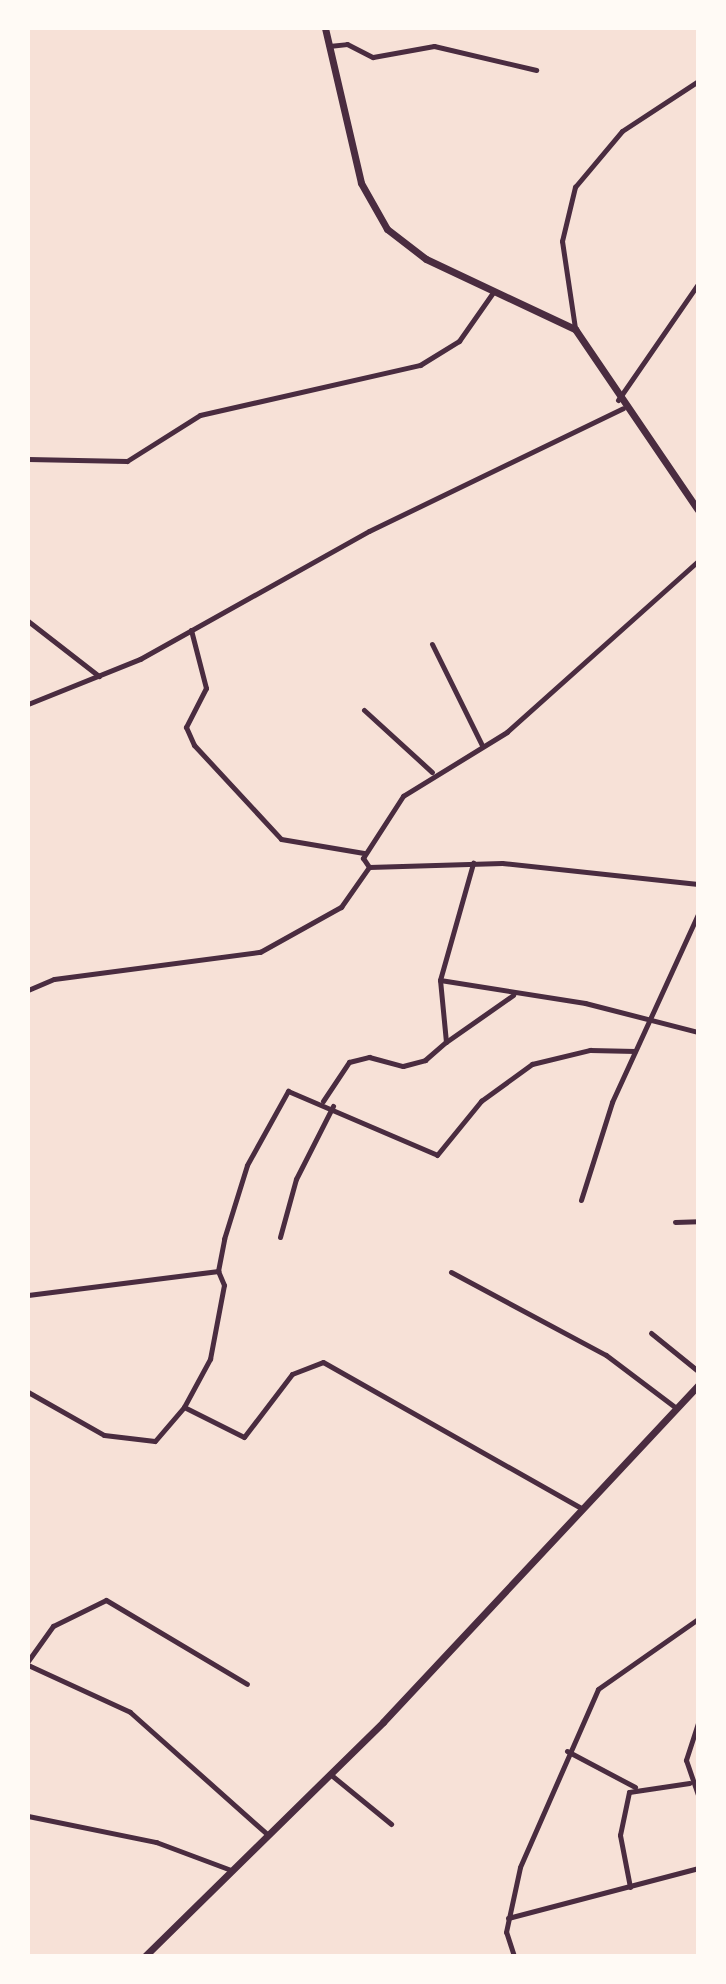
<!DOCTYPE html>
<style>
body{margin:0}
#map{position:relative;width:726px;height:1984px;overflow:hidden;background:#f7e1d7;font-family:Karla,sans-serif}
div>[style]{position:absolute}
[style*='--x']{left:calc(var(--x)*1px);top:calc(var(--y)*1px);width:calc(var(--w)*1px);rotate:calc(var(--a)*1deg)}
.minor>*{height:5px;margin:-2.5px;padding:0 2.5px;transform-origin:2.5px;border-radius:2.5px;background:#4a2c40}
.secondary>*{height:7px;margin:-3.5px;padding:0 3.5px;transform-origin:3.5px;border-radius:3.5px;background:#4a2c40}
span{translate:-50% -50%;white-space:nowrap;text-align:center;line-height:1.15;-webkit-text-stroke:6px #fffaf5;paint-order:stroke}
.frame{position:absolute;inset:0;border:30px solid #fffaf5;pointer-events:none}
</style>
<div id="map">
<div class="minor">
<div style="--x:329;--y:46;--w:18;--a:-6"></div>
<div style="--x:347;--y:44;--w:29;--a:27"></div>
<div style="--x:373;--y:57;--w:62;--a:-10.2"></div>
<div style="--x:434;--y:46;--w:105;--a:13.2"></div>
<div style="--x:575;--y:328;--w:88;--a:-98.5"></div>
<div style="--x:562;--y:241;--w:56;--a:-76.5"></div>
<div style="--x:575;--y:187;--w:73;--a:-50"></div>
<div style="--x:622;--y:131;--w:91;--a:-33.3"></div>
<div style="--x:618;--y:400;--w:141;--a:-55.4"></div>
<div style="--x:28;--y:459;--w:99;--a:1.2"></div>
<div style="--x:127;--y:461;--w:86;--a:-32.2"></div>
<div style="--x:200;--y:415;--w:226;--a:-12.8"></div>
<div style="--x:420;--y:365;--w:46;--a:-31.6"></div>
<div style="--x:459;--y:341;--w:61;--a:-55"></div>
<div style="--x:698;--y:561;--w:256;--a:138.2"></div>
<div style="--x:507;--y:732;--w:122;--a:148.4"></div>
<div style="--x:403;--y:796;--w:74;--a:122.8"></div>
<div style="--x:363;--y:858;--w:11;--a:56"></div>
<div style="--x:369;--y:867;--w:133;--a:-1.7"></div>
<div style="--x:502;--y:863;--w:197;--a:6.1"></div>
<div style="--x:28;--y:621;--w:90;--a:37.8"></div>
<div style="--x:191;--y:630;--w:60;--a:75.5"></div>
<div style="--x:206;--y:688;--w:44;--a:117.1"></div>
<div style="--x:186;--y:727;--w:20;--a:66"></div>
<div style="--x:194;--y:745;--w:128;--a:47.2"></div>
<div style="--x:281;--y:839;--w:84;--a:9.6"></div>
<div style="--x:432;--y:644;--w:113;--a:63.7"></div>
<div style="--x:28;--y:704;--w:121;--a:-21.9"></div>
<div style="--x:140;--y:659;--w:262;--a:-29.2"></div>
<div style="--x:369;--y:531;--w:282;--a:-25.8"></div>
<div style="--x:364;--y:710;--w:92;--a:42.4"></div>
<div style="--x:440;--y:980;--w:147;--a:9"></div>
<div style="--x:585;--y:1003;--w:117;--a:14.4"></div>
<div style="--x:28;--y:990;--w:28;--a:-23"></div>
<div style="--x:54;--y:979;--w:208;--a:-7.5"></div>
<div style="--x:260;--y:952;--w:93;--a:-29.1"></div>
<div style="--x:341;--y:907;--w:49;--a:-55"></div>
<div style="--x:446;--y:1042;--w:82;--a:-35"></div>
<div style="--x:323;--y:1101;--w:47;--a:-56.3"></div>
<div style="--x:349;--y:1062;--w:21;--a:-14"></div>
<div style="--x:369;--y:1057;--w:35;--a:15"></div>
<div style="--x:403;--y:1066;--w:23;--a:-15"></div>
<div style="--x:425;--y:1060;--w:28;--a:-41"></div>
<div style="--x:446;--y:1042;--w:62;--a:-95.5"></div>
<div style="--x:440;--y:980;--w:122;--a:-74.2"></div>
<div style="--x:581;--y:1200;--w:103;--a:-72.4"></div>
<div style="--x:612;--y:1102;--w:207;--a:-65.4"></div>
<div style="--x:675;--y:1222;--w:23;--a:-2"></div>
<div style="--x:280;--y:1237;--w:60;--a:-74.6"></div>
<div style="--x:296;--y:1179;--w:82;--a:-63.1"></div>
<div style="--x:451;--y:1272;--w:176;--a:28.2"></div>
<div style="--x:606;--y:1355;--w:88;--a:37.1"></div>
<div style="--x:28;--y:1295;--w:192;--a:-7.2"></div>
<div style="--x:651;--y:1333;--w:60;--a:39"></div>
<div style="--x:28;--y:1392;--w:87;--a:29.5"></div>
<div style="--x:104;--y:1435;--w:51;--a:6.7"></div>
<div style="--x:155;--y:1441;--w:45;--a:-49.5"></div>
<div style="--x:184;--y:1407;--w:55;--a:-61.6"></div>
<div style="--x:210;--y:1359;--w:75;--a:-79.3"></div>
<div style="--x:224;--y:1285;--w:15;--a:-113"></div>
<div style="--x:218;--y:1271;--w:33;--a:-79"></div>
<div style="--x:224;--y:1239;--w:77;--a:-72.7"></div>
<div style="--x:247;--y:1165;--w:85;--a:-61"></div>
<div style="--x:288;--y:1091;--w:162;--a:23.2"></div>
<div style="--x:437;--y:1155;--w:70;--a:-50.8"></div>
<div style="--x:481;--y:1101;--w:63;--a:-36"></div>
<div style="--x:532;--y:1064;--w:60;--a:-13.6"></div>
<div style="--x:590;--y:1050;--w:45;--a:1.3"></div>
<div style="--x:184;--y:1407;--w:67;--a:26.6"></div>
<div style="--x:244;--y:1437;--w:79;--a:-52.7"></div>
<div style="--x:292;--y:1374;--w:33;--a:-21"></div>
<div style="--x:323;--y:1362;--w:296;--a:29.5"></div>
<div style="--x:28;--y:1661;--w:43;--a:-54.5"></div>
<div style="--x:53;--y:1626;--w:59;--a:-26.1"></div>
<div style="--x:106;--y:1600;--w:164;--a:30.8"></div>
<div style="--x:28;--y:1665;--w:112;--a:24.7"></div>
<div style="--x:130;--y:1712;--w:183;--a:41.7"></div>
<div style="--x:698;--y:1723;--w:39;--a:108"></div>
<div style="--x:686;--y:1760;--w:37;--a:71"></div>
<div style="--x:567;--y:1751;--w:77;--a:27.9"></div>
<div style="--x:330;--y:1774;--w:79;--a:39.3"></div>
<div style="--x:28;--y:1816;--w:131;--a:11.5"></div>
<div style="--x:156;--y:1842;--w:80;--a:20.5"></div>
<div style="--x:630;--y:1887;--w:53;--a:-100.9"></div>
<div style="--x:620;--y:1835;--w:44;--a:-78.2"></div>
<div style="--x:629;--y:1792;--w:61;--a:-8.5"></div>
<div style="--x:508;--y:1918;--w:196;--a:-14.7"></div>
<div style="--x:514;--y:1956;--w:25;--a:-108"></div>
<div style="--x:506;--y:1932;--w:66;--a:-77.8"></div>
<div style="--x:520;--y:1867;--w:194;--a:-66.3"></div>
<div style="--x:598;--y:1689;--w:122;--a:-35"></div>
</div>
<div class="secondary">
<div style="--x:325;--y:28;--w:159;--a:76.9"></div>
<div style="--x:361;--y:183;--w:53;--a:60.5"></div>
<div style="--x:387;--y:229;--w:49;--a:37.6"></div>
<div style="--x:426;--y:259;--w:165;--a:25.2"></div>
<div style="--x:575;--y:329;--w:219;--a:55.8"></div>
<div style="--x:145;--y:1956;--w:334;--a:-44.5"></div>
<div style="--x:383;--y:1722;--w:461;--a:-46.9"></div>
</div>
<div class="frame"></div>
</div>
